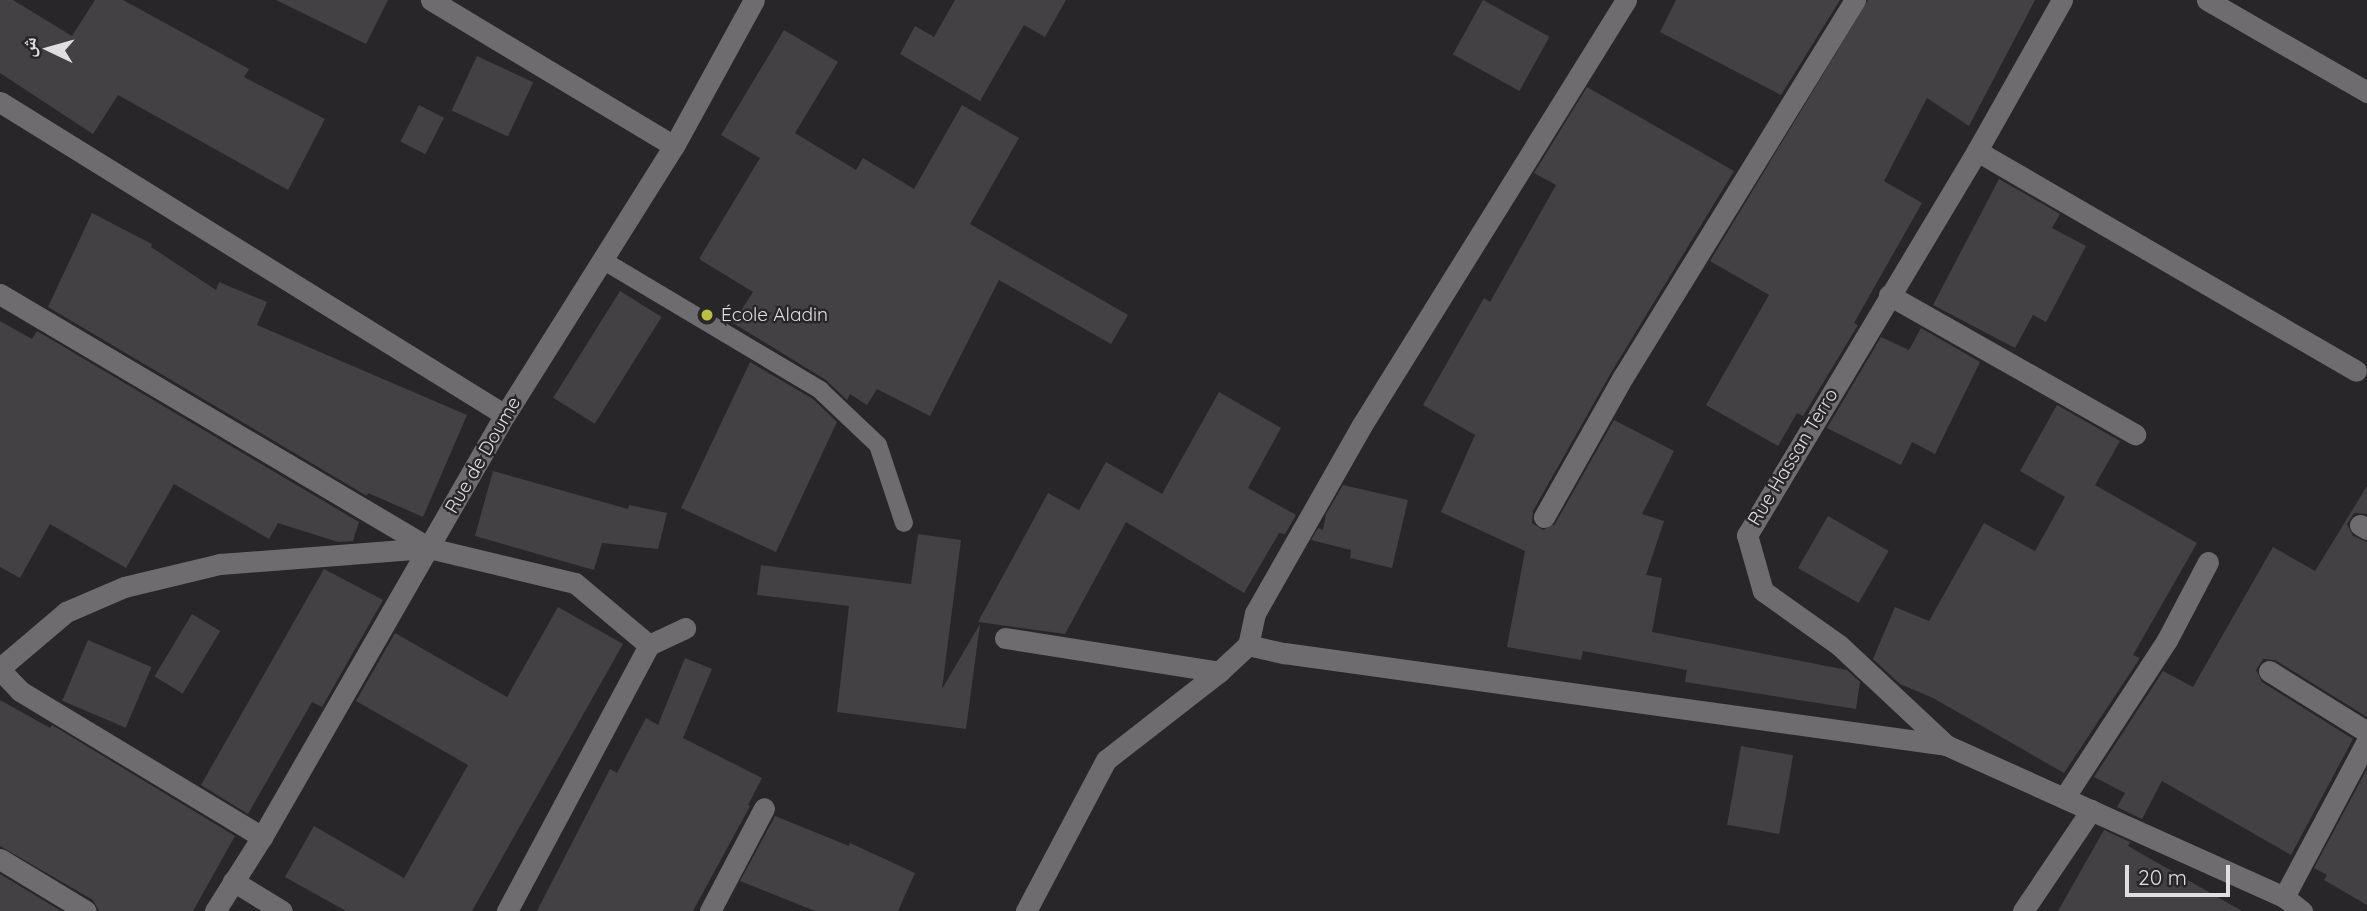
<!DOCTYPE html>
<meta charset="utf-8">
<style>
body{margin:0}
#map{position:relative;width:2367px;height:911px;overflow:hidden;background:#282629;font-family:Quicksand,"Noto Naskh Arabic",sans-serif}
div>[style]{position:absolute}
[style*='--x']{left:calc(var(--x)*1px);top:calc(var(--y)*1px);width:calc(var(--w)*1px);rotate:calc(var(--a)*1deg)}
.building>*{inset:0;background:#444144;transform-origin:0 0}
.lane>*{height:18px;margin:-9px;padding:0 9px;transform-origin:9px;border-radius:9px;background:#6f6c70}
.street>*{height:21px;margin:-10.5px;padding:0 10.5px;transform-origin:10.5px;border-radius:10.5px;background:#6f6c70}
.dots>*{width:19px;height:19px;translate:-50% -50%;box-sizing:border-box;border:4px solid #282629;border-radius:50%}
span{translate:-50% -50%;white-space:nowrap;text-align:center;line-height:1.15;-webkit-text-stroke:5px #282629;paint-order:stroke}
.poi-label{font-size:19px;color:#e0dee0}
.left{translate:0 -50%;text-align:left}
.street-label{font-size:19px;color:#e0dee0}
.north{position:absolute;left:14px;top:14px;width:70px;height:70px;-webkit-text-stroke:5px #282629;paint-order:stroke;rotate:275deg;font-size:19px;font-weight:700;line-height:28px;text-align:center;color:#e0dee0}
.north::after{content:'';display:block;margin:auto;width:24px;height:32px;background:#e0dee0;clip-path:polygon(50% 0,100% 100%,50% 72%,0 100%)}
.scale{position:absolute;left:2125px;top:865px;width:105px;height:32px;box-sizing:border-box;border:4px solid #e0dee0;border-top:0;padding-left:9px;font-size:21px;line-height:24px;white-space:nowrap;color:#e0dee0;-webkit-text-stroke:5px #282629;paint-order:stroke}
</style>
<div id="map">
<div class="building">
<div style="clip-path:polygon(0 0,13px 0,72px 36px,95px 0,123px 0,249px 69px,244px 77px,325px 119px,288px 190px,118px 95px,93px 134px,0 73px)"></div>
<div style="clip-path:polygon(276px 0,388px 0,366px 44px)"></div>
<div style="clip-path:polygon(955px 0,1066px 0,1045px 37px,1024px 25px,980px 101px,900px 54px,915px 26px,934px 37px)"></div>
<div style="left:1483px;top:0;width:76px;height:62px;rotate:29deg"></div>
<div style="clip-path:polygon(1676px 0,1840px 0,1781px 95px,1660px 32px)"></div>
<div style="clip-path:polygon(1868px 0,2035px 0,1969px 126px,1927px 98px,1884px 181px,1922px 203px,1854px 323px,1858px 325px,1803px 416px,1797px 413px,1778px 446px,1706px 405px,1769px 295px,1710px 261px)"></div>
<div style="clip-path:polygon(784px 30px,838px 62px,795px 133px,856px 170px,863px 158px,914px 189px,962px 105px,1019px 138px,970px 224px,1128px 315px,1111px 344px,999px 280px,930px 416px,877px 389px,867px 405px,850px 394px,847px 400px,826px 380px,733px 323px,753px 292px,699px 259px,760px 158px,721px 135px)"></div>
<div style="left:477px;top:56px;width:62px;height:60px;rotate:25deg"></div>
<div style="clip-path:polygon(1587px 87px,1734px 171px,1612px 371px,1533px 511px,1532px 523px,1543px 530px,1555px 524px,1614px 420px,1674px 451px,1642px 514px,1664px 521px,1646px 575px,1662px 578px,1652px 632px,1847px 670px,1860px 682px,1856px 709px,1685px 682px,1687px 670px,1583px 651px,1581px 660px,1507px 647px,1525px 551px,1441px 512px,1475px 435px,1423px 405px,1484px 298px,1490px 302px,1556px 185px,1534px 173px)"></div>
<div style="left:419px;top:105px;width:28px;height:41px;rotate:27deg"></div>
<div style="clip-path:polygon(1999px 179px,2060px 214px,2052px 228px,2086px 246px,2046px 322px,2033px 315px,2015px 348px,1933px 305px)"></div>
<div style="clip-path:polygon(92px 213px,152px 244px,151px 247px,216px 290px,219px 282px,267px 302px,257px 325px,467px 415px,423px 517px,368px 493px,367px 496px,48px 307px)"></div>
<div style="left:620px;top:291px;width:49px;height:126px;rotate:32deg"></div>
<div style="clip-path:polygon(0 321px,32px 339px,37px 331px,359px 522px,353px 541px,338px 542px,278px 523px,269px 539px,174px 484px,126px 568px,50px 524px,20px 578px,0 567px)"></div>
<div style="clip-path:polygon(1921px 328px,1980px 362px,1935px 454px,1912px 442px,1901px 465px,1827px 428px,1881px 337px,1909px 350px)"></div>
<div style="clip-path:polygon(750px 362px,813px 399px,837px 422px,776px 552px,681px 508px)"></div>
<div style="clip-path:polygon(1219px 392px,1281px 428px,1248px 488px,1296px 515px,1285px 534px,1279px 533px,1244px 593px,1126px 522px,1065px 634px,978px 622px,1048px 493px,1079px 510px,1106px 462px,1162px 494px)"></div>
<div style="clip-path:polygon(2057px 405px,2120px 441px,2095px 485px,2197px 543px,2133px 655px,2140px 658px,2064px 773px,1933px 698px,1900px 684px,1873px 659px,1895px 607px,1929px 621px,1984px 523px,2035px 551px,2065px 497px,2020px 471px)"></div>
<div style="clip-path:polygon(493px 471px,628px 509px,629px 505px,667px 513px,658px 549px,602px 543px,594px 570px,475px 536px)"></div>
<div style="clip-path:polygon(1343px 485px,1408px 500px,1392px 568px,1350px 558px,1351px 550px,1311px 540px,1318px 528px,1323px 530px,1326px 514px)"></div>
<div style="clip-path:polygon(2367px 486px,2367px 514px,2354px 513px,2347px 524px,2353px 536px,2367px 542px,2367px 717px,2275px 660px,2263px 659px,2256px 670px,2262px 682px,2353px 739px,2291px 855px,2162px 781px,2142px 819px,2117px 807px,2125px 793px,2094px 777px,2163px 671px,2193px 687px,2273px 547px,2315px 571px)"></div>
<div style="left:1828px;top:516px;width:70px;height:60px;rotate:30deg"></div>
<div style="clip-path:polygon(918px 534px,961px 540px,942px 689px,980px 624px,966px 729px,837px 712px,849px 606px,757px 595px,761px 565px,911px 584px)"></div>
<div style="clip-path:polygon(324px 569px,383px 600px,322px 707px,312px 702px,248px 814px,201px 785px)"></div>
<div style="clip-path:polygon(558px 607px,623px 644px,472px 911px,346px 911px,285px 877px,314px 826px,404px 878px,468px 765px,356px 701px,395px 633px,507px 697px)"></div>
<div style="left:192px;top:614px;width:33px;height:73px;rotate:31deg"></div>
<div style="left:88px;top:640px;width:69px;height:66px;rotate:23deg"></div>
<div style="clip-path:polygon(685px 658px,712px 669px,683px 738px,762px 778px,748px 805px,750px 806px,693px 911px,537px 911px,610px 769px,617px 773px,646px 718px,658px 725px)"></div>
<div style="clip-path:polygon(0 700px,50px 728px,52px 725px,235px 836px,193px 911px,99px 911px,93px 900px,0 846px)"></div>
<div style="left:1741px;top:746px;width:53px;height:80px;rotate:10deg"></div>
<div style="clip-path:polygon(2367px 769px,2367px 905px,2324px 880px,2327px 875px,2314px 868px)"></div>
<div style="clip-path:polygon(775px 816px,849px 846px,850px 843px,915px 873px,898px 911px,815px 911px,740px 881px)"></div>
<div style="clip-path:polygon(2104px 830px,2130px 842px,2128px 846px,2242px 911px,2058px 911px)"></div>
<div style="clip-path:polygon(0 874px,61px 911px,0 911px)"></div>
</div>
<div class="lane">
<div style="--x:604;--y:261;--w:252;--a:30.8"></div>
<div style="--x:820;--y:390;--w:80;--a:43.5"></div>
<div style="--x:878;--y:445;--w:82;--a:71.6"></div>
</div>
<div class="street">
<div style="--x:431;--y:0;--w:283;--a:31"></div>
<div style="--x:1626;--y:0;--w:500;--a:121.85"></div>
<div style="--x:1362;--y:425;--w:216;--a:119.6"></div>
<div style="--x:1255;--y:613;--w:33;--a:102"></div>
<div style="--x:1248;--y:645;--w:37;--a:13"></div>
<div style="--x:1284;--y:653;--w:668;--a:7.91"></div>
<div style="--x:2062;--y:0;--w:173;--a:119.4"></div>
<div style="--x:1977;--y:151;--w:448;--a:120.9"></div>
<div style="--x:1747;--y:535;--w:58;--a:74.1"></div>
<div style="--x:1763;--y:591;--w:93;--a:35.4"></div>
<div style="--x:1839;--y:645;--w:146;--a:43.1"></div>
<div style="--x:1946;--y:745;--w:371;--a:24.2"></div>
<div style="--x:2284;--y:897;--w:23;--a:38"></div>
<div style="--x:2207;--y:0;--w:185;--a:29.9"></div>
<div style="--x:0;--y:102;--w:594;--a:31.79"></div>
<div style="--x:1977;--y:151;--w:438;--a:30.1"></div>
<div style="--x:0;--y:294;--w:499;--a:30.6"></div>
<div style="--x:429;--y:548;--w:150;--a:13.5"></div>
<div style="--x:575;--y:583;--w:97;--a:40"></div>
<div style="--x:1889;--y:295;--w:283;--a:29.5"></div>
<div style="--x:1544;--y:517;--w:161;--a:-60.6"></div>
<div style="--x:1623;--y:377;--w:443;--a:-58.4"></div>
<div style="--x:2360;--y:525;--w:8;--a:30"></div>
<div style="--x:1005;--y:638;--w:217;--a:9"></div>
<div style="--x:0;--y:668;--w:87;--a:-40.3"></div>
<div style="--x:66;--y:612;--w:63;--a:-23.3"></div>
<div style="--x:124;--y:587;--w:99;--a:-13.5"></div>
<div style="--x:220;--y:564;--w:210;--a:-4.4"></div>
<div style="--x:0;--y:670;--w:29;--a:46"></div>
<div style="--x:20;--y:691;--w:283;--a:31.1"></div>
<div style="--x:2269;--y:671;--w:115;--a:31.9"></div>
<div style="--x:2064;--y:798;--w:189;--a:-56.9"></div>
<div style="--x:2167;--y:640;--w:88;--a:-62.3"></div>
<div style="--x:0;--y:859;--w:100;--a:31.2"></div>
<div style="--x:233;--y:881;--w:57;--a:31.5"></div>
<div style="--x:2284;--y:897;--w:177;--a:-62"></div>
<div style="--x:215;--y:911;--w:88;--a:-57.6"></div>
<div style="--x:262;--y:837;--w:487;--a:-60.1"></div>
<div style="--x:505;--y:415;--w:318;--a:-57.9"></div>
<div style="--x:674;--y:146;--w:166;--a:-61.3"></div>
<div style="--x:507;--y:911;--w:302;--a:-61.9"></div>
<div style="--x:649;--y:645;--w:40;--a:-25"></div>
<div style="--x:710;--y:911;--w:116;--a:-62.3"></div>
<div style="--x:1026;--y:911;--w:171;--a:-62.1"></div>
<div style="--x:1106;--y:760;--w:143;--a:-37.9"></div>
<div style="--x:1219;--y:672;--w:40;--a:-43"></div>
<div style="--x:2023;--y:911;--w:122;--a:-56"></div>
</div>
<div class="dots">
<div style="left:707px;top:315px;background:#bcbf44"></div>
</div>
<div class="poi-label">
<span class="left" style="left:721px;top:315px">École Aladin</span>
</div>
<div class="street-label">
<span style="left:483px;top:455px;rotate:-60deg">Rue de Doume</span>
<span style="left:1793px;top:457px;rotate:-59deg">Rue Hassan Terro</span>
</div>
<div class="north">ش</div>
<div class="scale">20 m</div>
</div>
